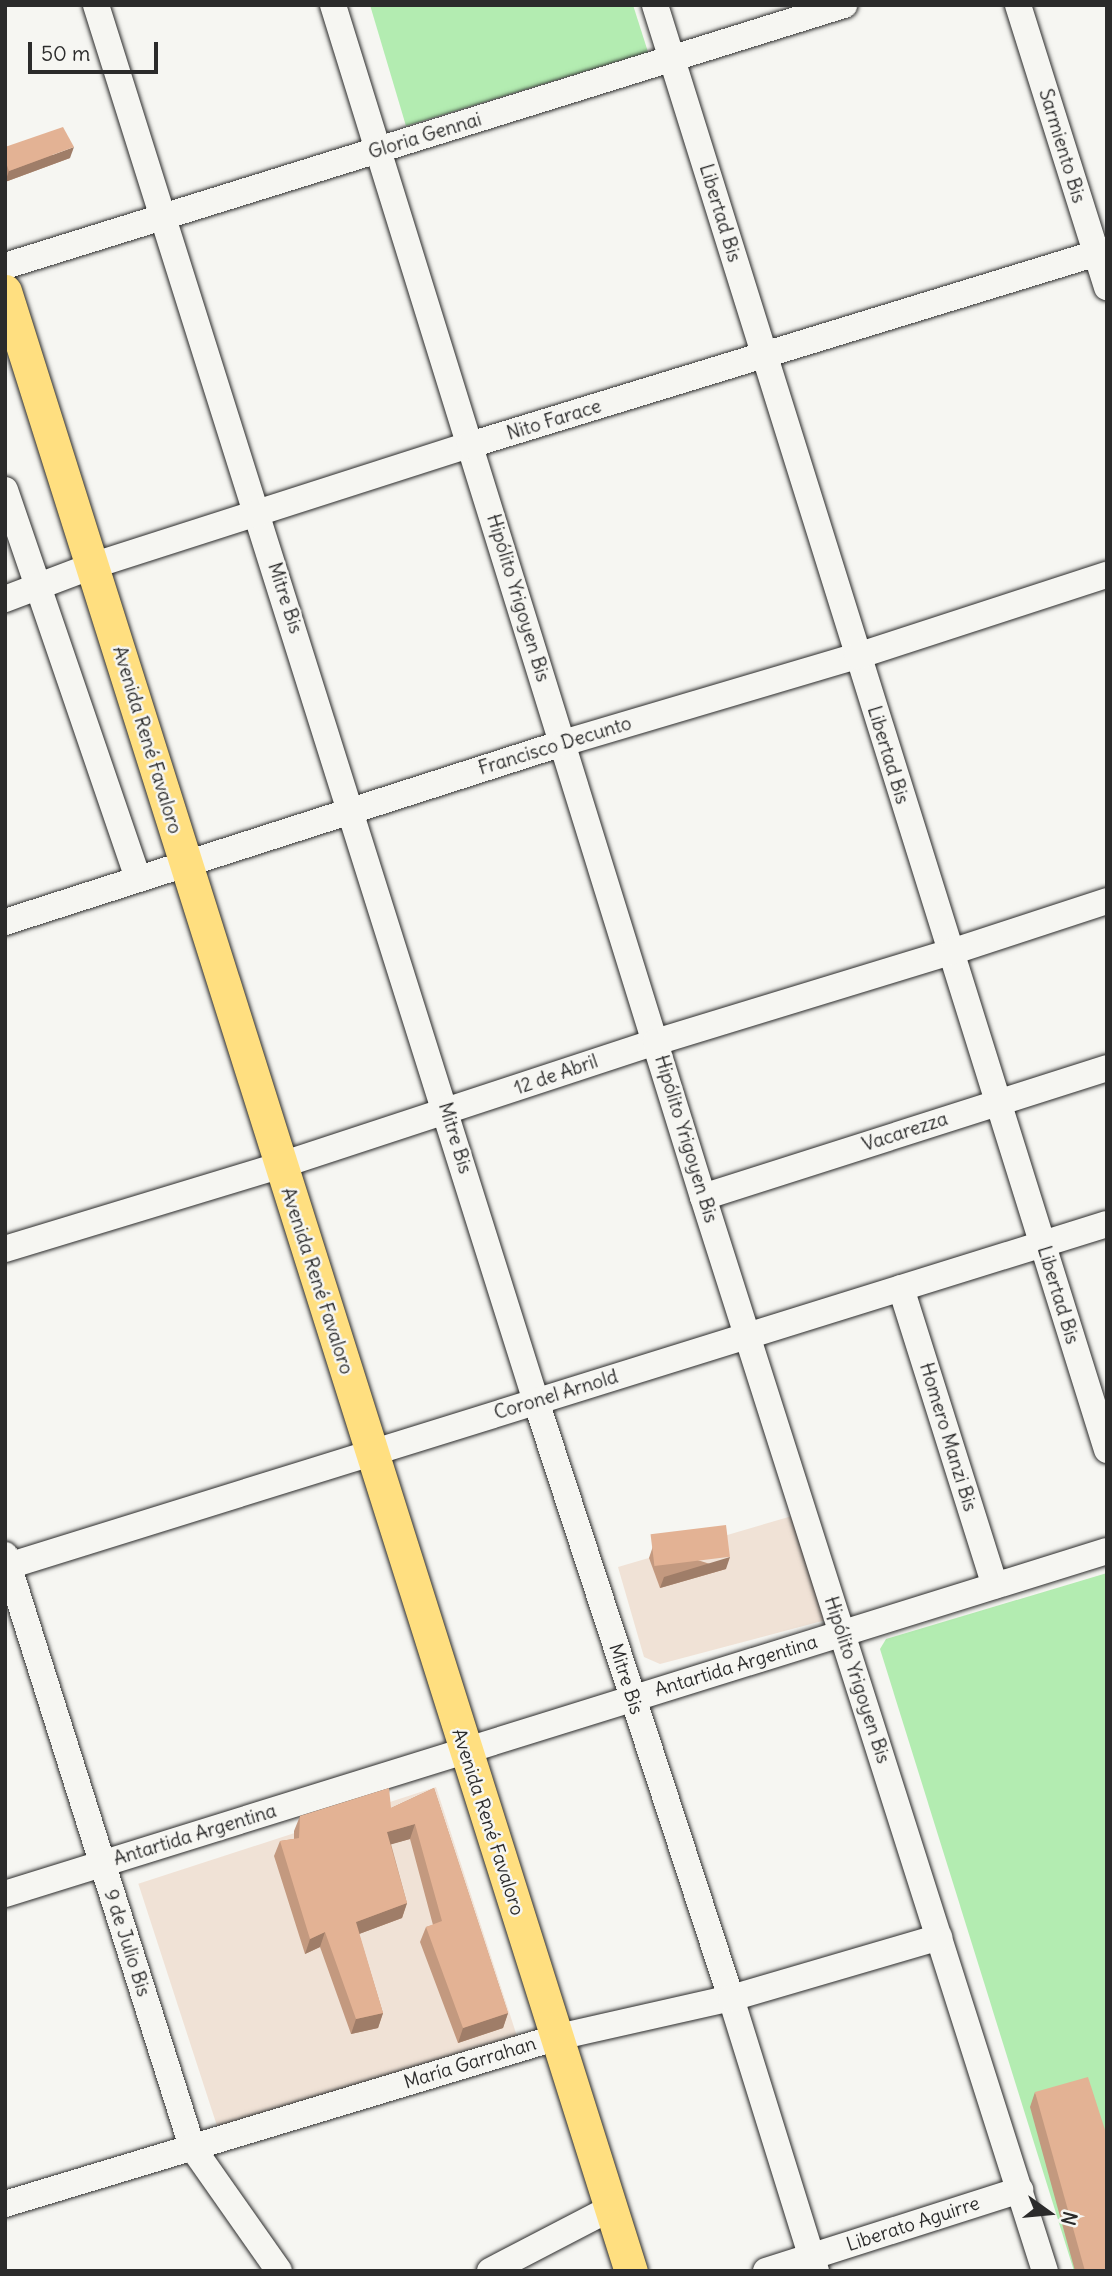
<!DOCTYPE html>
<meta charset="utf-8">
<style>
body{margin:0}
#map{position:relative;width:1112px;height:2276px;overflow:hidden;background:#f6f6f2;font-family:Delius,sans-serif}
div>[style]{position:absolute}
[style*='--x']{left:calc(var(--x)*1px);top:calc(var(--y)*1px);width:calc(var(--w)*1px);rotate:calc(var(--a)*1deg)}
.built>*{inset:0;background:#f0e2d6;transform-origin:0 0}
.green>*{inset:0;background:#b3ecb1}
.roads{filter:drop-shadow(0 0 2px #2b2b2b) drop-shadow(0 0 2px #2b2b2b)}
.minor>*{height:26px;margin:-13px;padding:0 13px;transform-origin:13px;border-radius:13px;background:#f6f6f2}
.major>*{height:33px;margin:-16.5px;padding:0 16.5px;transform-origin:16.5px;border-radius:16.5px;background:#ffdf80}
.wall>*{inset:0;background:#c3997f}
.shaded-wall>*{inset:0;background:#9f7d68}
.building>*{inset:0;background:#e3b294;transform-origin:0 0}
span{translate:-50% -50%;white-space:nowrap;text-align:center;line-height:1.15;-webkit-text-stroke:5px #f6f6f2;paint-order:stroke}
.street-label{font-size:19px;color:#2b2b2b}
.frame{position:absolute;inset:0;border:7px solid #2b2b2b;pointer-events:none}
.north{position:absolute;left:1014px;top:2178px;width:70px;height:70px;-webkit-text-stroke:5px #f6f6f2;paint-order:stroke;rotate:105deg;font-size:19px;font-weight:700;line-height:28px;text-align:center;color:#2b2b2b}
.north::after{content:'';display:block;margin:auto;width:24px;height:32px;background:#2b2b2b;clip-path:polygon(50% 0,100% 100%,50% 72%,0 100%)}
.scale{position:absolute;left:28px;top:42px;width:130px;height:32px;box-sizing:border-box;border:4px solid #2b2b2b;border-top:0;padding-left:9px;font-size:21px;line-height:24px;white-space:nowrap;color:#2b2b2b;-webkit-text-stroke:5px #f6f6f2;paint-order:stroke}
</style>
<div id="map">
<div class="built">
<div style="clip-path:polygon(792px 1516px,826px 1620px,660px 1664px,644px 1657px,618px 1567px)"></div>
<div style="left:436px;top:1787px;width:265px;height:313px;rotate:72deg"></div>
</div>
<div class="green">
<div style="clip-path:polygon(370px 5px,633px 5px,648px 52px,406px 126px)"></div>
<div style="clip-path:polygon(1107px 1573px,1107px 2271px,1074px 2271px,880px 1649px,886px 1639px)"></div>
</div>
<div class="roads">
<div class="minor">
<div style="--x:96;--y:5;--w:1464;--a:72.51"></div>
<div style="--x:536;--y:1401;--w:628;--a:71.91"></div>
<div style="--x:731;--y:1998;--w:286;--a:72.7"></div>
<div style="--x:333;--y:5;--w:1248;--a:72.76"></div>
<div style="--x:703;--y:1197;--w:1127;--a:72.34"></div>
<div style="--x:655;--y:5;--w:1514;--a:72.63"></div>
<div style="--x:1018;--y:5;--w:296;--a:72.5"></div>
<div style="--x:5;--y:266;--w:879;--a:-17.28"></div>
<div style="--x:5;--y:490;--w:411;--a:71.1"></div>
<div style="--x:5;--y:599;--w:93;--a:-20.8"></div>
<div style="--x:92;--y:566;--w:397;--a:-17.8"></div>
<div style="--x:470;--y:445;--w:666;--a:-17.02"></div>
<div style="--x:5;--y:922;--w:586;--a:-17.79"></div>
<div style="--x:563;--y:743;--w:307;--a:-16.5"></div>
<div style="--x:857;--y:656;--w:263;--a:-18"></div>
<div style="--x:703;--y:1197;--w:424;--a:-17.7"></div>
<div style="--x:5;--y:1249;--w:288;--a:-16.9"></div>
<div style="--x:281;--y:1165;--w:395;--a:-18.2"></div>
<div style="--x:656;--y:1042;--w:308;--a:-17"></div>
<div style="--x:951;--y:952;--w:164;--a:-18.1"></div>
<div style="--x:901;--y:1288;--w:312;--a:72.5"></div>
<div style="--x:5;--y:1555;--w:621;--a:72.47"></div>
<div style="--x:192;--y:2147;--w:151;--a:54.9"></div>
<div style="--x:5;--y:1567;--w:1154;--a:-17.29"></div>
<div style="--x:5;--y:1894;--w:1154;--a:-17.29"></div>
<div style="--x:5;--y:2204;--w:578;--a:-16.8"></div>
<div style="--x:558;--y:2037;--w:177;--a:-12.7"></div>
<div style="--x:731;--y:1998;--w:217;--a:-16.3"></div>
<div style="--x:490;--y:2271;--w:136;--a:-27.5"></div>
<div style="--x:766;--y:2271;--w:267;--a:-17.7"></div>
</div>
<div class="major">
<div style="--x:5;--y:291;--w:2077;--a:72.46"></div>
</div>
</div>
<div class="wall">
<div style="clip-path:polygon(5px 147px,70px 158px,5px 182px)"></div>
<div style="clip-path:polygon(653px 1546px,726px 1569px,660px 1588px,649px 1558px)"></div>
<div style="clip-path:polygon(434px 1788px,508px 2013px,503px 2028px,458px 2043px,420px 1942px,426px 1927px,433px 1925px,410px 1839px,391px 1844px,407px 1903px,402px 1918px,359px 1934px,383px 2013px,378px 2028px,351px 2034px,320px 1947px,305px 1954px,274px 1856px,280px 1841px,294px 1839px,294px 1831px,300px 1816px,391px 1808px)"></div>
<div style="clip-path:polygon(1035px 2092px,1107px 2271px,1075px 2271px,1030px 2107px)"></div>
</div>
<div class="shaded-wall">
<div style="clip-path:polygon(74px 147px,70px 158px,5px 182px,9px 171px)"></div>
<div style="clip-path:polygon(730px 1557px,726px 1569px,660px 1588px,664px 1577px)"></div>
<div style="clip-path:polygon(415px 1824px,410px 1839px,382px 1847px,387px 1832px)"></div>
<div style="clip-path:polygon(407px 1903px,402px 1918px,351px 1937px,356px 1922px)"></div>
<div style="clip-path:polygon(325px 1932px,320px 1947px,305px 1954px,310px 1939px)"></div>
<div style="clip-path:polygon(383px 2013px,378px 2028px,351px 2034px,356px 2019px)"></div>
<div style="clip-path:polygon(508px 2013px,503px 2028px,458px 2043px,463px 2028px)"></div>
</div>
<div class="building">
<div style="clip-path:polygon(63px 127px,74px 147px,9px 171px,5px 160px,5px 147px)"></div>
<div style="left:726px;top:1525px;width:32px;height:76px;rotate:83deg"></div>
<div style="clip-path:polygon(389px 1788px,391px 1808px,434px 1788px,508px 2013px,463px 2028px,426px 1927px,442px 1921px,415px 1824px,387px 1832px,407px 1903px,356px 1922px,383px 2013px,356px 2019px,325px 1932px,310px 1939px,280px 1841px,299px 1838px,300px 1816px)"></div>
<div style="clip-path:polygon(1088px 2077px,1107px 2136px,1107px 2271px,1085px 2271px,1035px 2092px)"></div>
</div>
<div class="street-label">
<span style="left:425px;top:136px;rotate:-17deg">Gloria Gennai</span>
<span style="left:1062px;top:146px;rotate:73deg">Sarmiento Bis</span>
<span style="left:720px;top:213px;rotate:73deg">Libertad Bis</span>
<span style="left:554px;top:420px;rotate:-17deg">Nito Farace</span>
<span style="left:285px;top:598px;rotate:72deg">Mitre Bis</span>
<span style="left:518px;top:598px;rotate:73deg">Hipólito Yrigoyen Bis</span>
<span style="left:147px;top:740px;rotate:73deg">Avenida René Favaloro</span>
<span style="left:555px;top:746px;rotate:-17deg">Francisco Decunto</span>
<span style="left:888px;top:755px;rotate:73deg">Libertad Bis</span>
<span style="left:556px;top:1075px;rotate:-19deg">12 de Abril</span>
<span style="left:905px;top:1132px;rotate:-18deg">Vacarezza</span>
<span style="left:455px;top:1138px;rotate:73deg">Mitre Bis</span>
<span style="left:686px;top:1139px;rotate:73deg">Hipólito Yrigoyen Bis</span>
<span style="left:317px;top:1281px;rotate:72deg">Avenida René Favaloro</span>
<span style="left:1058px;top:1295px;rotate:73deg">Libertad Bis</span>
<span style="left:556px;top:1395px;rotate:-17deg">Coronel Arnold</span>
<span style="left:948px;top:1437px;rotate:73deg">Homero Manzi Bis</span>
<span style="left:736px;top:1666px;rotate:-17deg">Antartida Argentina</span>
<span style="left:626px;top:1679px;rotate:72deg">Mitre Bis</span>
<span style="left:857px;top:1680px;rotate:72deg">Hipólito Yrigoyen Bis</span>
<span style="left:488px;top:1822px;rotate:72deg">Avenida René Favaloro</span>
<span style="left:195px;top:1835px;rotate:-17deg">Antartida Argentina</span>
<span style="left:127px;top:1943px;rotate:72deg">9 de Julio Bis</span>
<span style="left:470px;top:2063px;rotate:-17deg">María Garrahan</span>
<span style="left:913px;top:2224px;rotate:-18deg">Liberato Aguirre</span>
</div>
<div class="frame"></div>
<div class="north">N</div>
<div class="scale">50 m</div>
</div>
